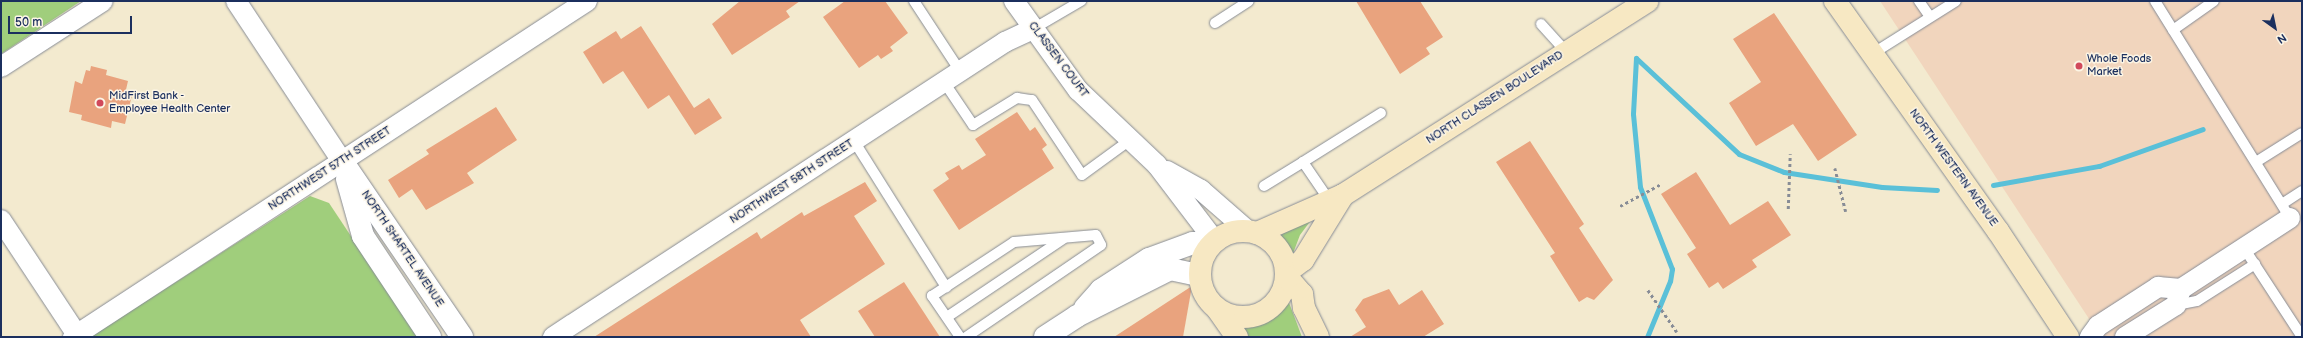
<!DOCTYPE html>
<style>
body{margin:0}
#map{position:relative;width:2303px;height:338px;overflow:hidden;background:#f3eacf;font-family:"Balsamiq Sans",sans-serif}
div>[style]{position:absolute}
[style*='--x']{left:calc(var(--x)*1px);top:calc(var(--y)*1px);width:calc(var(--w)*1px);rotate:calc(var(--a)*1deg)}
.built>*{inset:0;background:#f1d5bd}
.green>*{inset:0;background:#a0ce7c}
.stream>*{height:5px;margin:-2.5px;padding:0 2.5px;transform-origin:2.5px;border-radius:2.5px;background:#5ac0d8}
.building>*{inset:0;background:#e9a37e}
.path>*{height:2.5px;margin-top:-1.25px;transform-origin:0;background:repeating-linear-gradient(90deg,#878c96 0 3px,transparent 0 6px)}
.roads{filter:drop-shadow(0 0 1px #878c96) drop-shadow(0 0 1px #878c96)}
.service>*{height:10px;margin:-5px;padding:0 5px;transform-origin:5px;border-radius:5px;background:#fff}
.minor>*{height:20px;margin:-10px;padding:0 10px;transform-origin:10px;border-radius:10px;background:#fff}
.tertiary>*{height:22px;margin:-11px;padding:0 11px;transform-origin:11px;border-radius:11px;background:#fff}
.secondary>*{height:22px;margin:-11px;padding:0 11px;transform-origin:11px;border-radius:11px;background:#f7e8c3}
.secondary>.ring{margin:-11px;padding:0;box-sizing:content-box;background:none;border:22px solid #f7e8c3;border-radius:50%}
.dots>*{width:11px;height:11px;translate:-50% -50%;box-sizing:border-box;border:2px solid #fcf5e5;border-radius:50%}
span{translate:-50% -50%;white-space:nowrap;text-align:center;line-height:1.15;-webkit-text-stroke:3px #fcf5e5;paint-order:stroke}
.street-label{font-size:11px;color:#1b2f5e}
.poi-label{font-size:11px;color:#1b2f5e}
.left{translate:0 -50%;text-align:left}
.frame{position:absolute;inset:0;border:2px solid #1b2f5e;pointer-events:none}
.north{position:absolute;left:2255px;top:8px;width:40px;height:40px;-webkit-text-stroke:3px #fcf5e5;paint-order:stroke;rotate:147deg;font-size:11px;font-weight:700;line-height:16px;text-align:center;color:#1b2f5e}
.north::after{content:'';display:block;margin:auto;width:14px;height:18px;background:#1b2f5e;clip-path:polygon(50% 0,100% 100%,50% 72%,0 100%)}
.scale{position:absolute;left:8px;top:16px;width:124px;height:18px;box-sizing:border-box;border:2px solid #1b2f5e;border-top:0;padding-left:5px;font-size:12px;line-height:14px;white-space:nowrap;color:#1b2f5e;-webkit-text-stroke:3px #fcf5e5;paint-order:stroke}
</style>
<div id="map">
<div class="built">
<div style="clip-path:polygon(1880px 1px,2302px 1px,2302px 337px,2101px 337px)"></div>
</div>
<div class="green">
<div style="clip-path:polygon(1px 1px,81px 1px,1px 54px)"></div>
<div style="clip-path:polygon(310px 196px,329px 203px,418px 337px,90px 337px)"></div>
<div style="clip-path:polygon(1315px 215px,1300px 235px,1292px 256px,1278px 236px)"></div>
<div style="clip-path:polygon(1288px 300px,1302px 337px,1247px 337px,1239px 326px,1272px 317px)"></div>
</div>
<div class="stream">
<div style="--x:1636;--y:58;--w:141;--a:43"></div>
<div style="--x:1739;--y:154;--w:48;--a:21.8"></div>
<div style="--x:1784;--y:172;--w:99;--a:8.7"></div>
<div style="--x:1882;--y:187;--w:55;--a:3.1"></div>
<div style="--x:1636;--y:58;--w:56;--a:93.1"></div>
<div style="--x:1633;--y:114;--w:73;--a:84.5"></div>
<div style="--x:1640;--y:187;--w:88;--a:68.7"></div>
<div style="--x:1672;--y:269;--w:12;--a:99"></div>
<div style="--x:1670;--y:281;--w:61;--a:112.3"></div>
<div style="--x:1993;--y:185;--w:108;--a:-10.2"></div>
<div style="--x:2099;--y:166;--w:110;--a:-19.6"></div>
</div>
<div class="building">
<div style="clip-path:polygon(740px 1px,800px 1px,786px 11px,790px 17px,732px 55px,712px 24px)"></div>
<div style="clip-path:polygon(845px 1px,885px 1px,908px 33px,890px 47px,893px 51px,881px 59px,878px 55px,859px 68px,823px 17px)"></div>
<div style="clip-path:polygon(1356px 1px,1420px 1px,1443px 37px,1426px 48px,1430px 54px,1400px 74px)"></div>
<div style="clip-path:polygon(1774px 13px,1857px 135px,1818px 161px,1793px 124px,1756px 146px,1729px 103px,1761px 82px,1733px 39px)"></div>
<div style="clip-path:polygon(641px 26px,694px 108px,709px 98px,722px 118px,695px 135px,669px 95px,648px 109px,623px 71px,603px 84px,583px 52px,616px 31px,621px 39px)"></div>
<div style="clip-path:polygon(91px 66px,107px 70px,106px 75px,128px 81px,125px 94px,132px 95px,125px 124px,112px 121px,111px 128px,81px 120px,82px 115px,69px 112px,75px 81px,82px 84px,86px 70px,90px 71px)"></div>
<div style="clip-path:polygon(496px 107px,517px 140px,467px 173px,474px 183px,426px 210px,412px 189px,399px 198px,388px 180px,429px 154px,426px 150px)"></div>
<div style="clip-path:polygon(1017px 112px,1030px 131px,1035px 127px,1047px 145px,1042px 149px,1054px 168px,959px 230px,933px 190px,949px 179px,945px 173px,959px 165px,962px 170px,986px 155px,975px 139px)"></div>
<div style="clip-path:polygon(1530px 141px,1584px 224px,1579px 228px,1613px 280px,1594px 300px,1587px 297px,1579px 302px,1550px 256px,1555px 253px,1496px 162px)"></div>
<div style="clip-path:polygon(1696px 172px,1730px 225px,1768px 201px,1791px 235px,1752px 260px,1757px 267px,1723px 289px,1718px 282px,1709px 288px,1687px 254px,1696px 248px,1661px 194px)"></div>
<div style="clip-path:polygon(865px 182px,877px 201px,854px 216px,885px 264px,800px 320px,811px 337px,594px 337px,757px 232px,761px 239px,802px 212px,804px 216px)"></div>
<div style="clip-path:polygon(904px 282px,940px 337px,875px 337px,858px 311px)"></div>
<div style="clip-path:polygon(1192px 286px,1183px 337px,1114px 337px)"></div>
<div style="clip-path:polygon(1389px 289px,1399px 305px,1422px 290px,1444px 324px,1423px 337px,1350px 337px,1366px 327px,1355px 310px,1363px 299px)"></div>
</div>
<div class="path">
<div style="--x:1835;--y:168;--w:45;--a:76"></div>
<div style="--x:1620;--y:206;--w:47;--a:-28.2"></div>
<div style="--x:1788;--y:209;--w:55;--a:-87.9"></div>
<div style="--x:1648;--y:290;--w:51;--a:55.4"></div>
</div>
<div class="roads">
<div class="service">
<div style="--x:914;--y:1;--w:84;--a:56.7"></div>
<div style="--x:1919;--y:1;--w:19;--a:55"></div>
<div style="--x:2155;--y:1;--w:256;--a:58.1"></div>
<div style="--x:1215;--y:23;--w:40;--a:-32.9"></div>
<div style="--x:1541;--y:24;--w:38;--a:48"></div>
<div style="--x:1033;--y:29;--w:56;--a:-30.3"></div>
<div style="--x:2173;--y:30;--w:50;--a:-35.3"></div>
<div style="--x:1872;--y:54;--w:99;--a:-32.2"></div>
<div style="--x:944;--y:82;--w:52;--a:56"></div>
<div style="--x:973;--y:125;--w:52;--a:-31.5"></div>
<div style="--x:1017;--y:98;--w:15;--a:8"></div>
<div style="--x:1032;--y:100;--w:90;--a:56.3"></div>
<div style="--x:1082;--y:175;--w:59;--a:-36.1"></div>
<div style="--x:854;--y:141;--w:173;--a:57.8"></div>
<div style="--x:1303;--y:162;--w:92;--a:-32.1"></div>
<div style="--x:2256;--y:162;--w:54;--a:-32.2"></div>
<div style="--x:1264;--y:186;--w:46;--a:-31.6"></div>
<div style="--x:1303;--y:162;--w:46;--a:55.6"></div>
<div style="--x:2282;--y:204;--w:24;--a:-33"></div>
<div style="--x:2244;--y:248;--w:106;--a:56.9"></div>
<div style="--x:2176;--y:305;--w:21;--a:-11"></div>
<div style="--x:2197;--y:301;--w:69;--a:-32.5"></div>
<div style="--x:947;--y:317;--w:140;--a:-33.9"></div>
<div style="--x:960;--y:337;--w:50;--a:-124.3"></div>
<div style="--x:932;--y:296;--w:98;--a:-33.4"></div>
<div style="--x:1014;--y:242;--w:82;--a:-4.9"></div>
<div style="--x:1096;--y:235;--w:11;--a:63"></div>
<div style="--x:1101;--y:245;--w:163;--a:145.7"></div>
</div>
<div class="minor">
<div style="--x:236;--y:1;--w:192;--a:56.5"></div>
<div style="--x:1014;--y:1;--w:110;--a:54.3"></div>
<div style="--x:1078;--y:90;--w:109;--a:43.5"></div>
<div style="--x:1157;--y:165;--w:96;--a:52.7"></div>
<div style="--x:1;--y:67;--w:121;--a:-32.9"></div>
<div style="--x:1167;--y:171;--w:39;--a:29"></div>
<div style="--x:1201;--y:190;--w:62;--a:41.1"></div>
<div style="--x:1;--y:220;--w:138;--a:56.5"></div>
<div style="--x:73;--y:337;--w:614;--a:-33.17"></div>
<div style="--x:553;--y:337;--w:540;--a:-33.13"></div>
<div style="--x:1005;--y:42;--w:31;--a:-25"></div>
<div style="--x:2090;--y:337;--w:14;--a:-54"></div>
<div style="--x:2098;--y:326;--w:72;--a:-33"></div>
<div style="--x:2158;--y:287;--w:23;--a:5"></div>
<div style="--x:2125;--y:337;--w:60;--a:-32.1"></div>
<div style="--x:2176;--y:305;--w:17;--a:-73"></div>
<div style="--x:2181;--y:289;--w:130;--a:-33.1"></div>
</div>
<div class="tertiary">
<div style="--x:342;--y:161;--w:213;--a:55.7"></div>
<div style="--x:347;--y:179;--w:59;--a:74.3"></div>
<div style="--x:363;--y:236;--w:121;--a:56.4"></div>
<div style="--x:1085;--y:308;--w:24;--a:-48"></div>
<div style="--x:1101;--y:290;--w:57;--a:-32.9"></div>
<div style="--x:1149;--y:259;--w:47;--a:-20"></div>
<div style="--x:1193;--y:243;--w:19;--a:0"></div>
<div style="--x:1045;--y:337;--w:38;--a:-33"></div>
<div style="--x:1077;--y:316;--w:104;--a:-26.8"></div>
<div style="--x:1170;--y:269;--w:30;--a:12"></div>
</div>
<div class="secondary">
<div style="--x:1835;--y:1;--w:282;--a:54.7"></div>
<div style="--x:1998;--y:231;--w:127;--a:56.6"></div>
<div class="ring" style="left:1200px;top:231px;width:64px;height:64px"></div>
<div style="--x:1257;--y:233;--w:94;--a:-23.8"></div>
<div style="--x:1343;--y:195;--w:361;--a:-32.5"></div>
<div style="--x:1287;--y:272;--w:20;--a:-37"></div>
<div style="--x:1303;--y:260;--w:76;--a:-58.4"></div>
<div style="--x:1287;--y:277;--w:23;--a:49"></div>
<div style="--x:1302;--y:294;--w:14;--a:82"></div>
<div style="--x:1304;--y:308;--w:32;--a:64"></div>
<div style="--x:1218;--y:310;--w:33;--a:55"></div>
</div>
</div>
<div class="dots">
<div style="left:2079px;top:66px;background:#d1495b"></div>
<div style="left:100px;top:103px;background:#d1495b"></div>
</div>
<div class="street-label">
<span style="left:1058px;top:60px;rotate:53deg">CLASSEN COURT</span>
<span style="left:1495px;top:98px;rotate:-33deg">NORTH CLASSEN BOULEVARD</span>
<span style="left:1953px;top:168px;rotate:54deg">NORTH WESTERN AVENUE</span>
<span style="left:330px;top:169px;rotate:-33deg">NORTHWEST 57TH STREET</span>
<span style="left:792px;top:182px;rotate:-33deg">NORTHWEST 58TH STREET</span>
<span style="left:402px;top:249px;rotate:56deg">NORTH SHARTEL AVENUE</span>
</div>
<div class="poi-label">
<span class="left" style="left:2087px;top:66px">Whole Foods<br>Market</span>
<span class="left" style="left:109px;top:103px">MidFirst Bank -<br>Employee Health Center</span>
</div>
<div class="frame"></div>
<div class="north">N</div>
<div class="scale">50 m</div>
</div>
